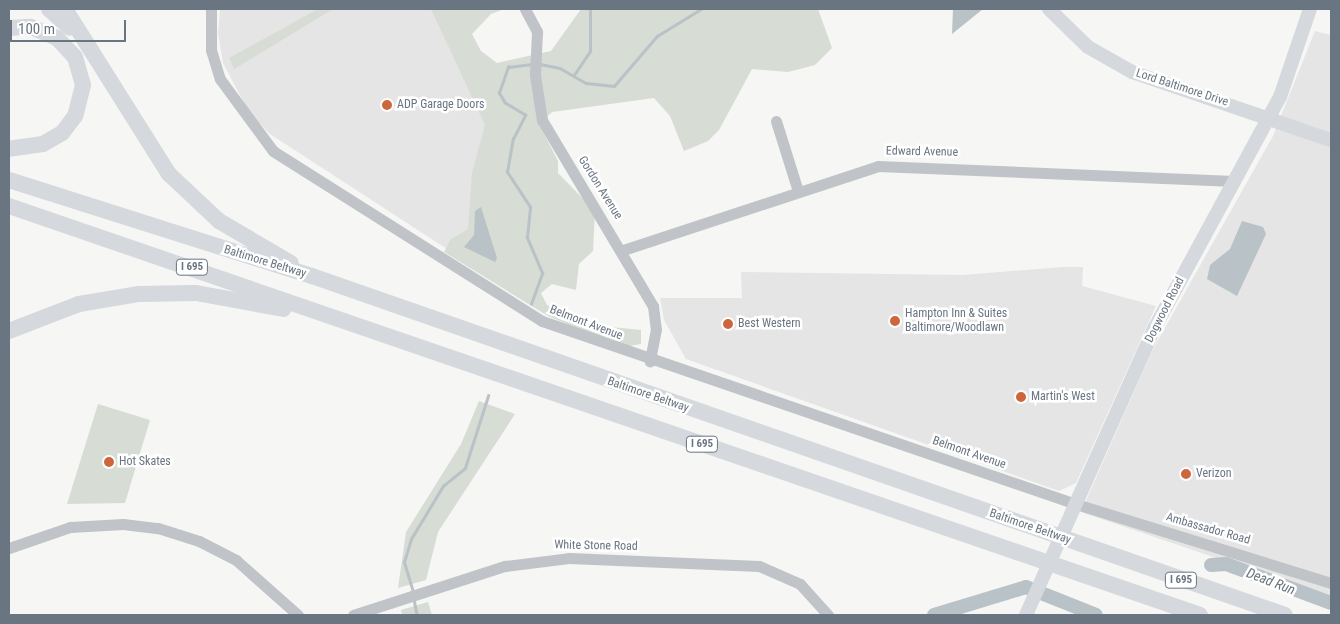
<!DOCTYPE html>
<style>
body{margin:0}
#map{position:relative;width:1340px;height:624px;overflow:hidden;background:#f6f6f4;font-family:"Roboto Condensed",sans-serif}
div>[style]{position:absolute}
[style*='--x']{left:calc(var(--x)*1px);top:calc(var(--y)*1px);width:calc(var(--w)*1px);rotate:calc(var(--a)*1deg)}
.built>*{inset:0;background:#e4e5e4}
.green>*{inset:0;background:#d7dcd5}
.water>*{inset:0;background:#b9c2c6}
.stream>*{height:2.5px;margin:-1.25px;padding:0 1.25px;transform-origin:1.25px;border-radius:1.25px;background:#b9c2c6}
.river>*{height:14px;margin:-7px;padding:0 7px;transform-origin:7px;border-radius:7px;background:#b9c2c6}
.minor>*{height:11px;margin:-5.5px;padding:0 5.5px;transform-origin:5.5px;border-radius:5.5px;background:#c0c3c7}
.major>*{height:14px;margin:-7px;padding:0 7px;transform-origin:7px;border-radius:7px;background:#d5d8dc}
.highway>*{height:16px;margin:-8px;padding:0 8px;transform-origin:8px;border-radius:8px;background:#d5d8dc}
.dots>*{width:14px;height:14px;translate:-50% -50%;box-sizing:border-box;border:2px solid #fff;border-radius:50%}
span{translate:-50% -50%;white-space:nowrap;text-align:center;line-height:1.15;-webkit-text-stroke:5px #fff;paint-order:stroke}
.shield-label span{padding:1px 4px;background:#fff;border:1px solid;border-radius:4px;-webkit-text-stroke-width:0}
.shield-label{font-size:11px;color:#697581;font-weight:700}
.street-label{font-size:12px;color:#697581}
.poi-label{font-size:12px;color:#697581}
.left{translate:0 -50%;text-align:left}
.water-label{font-size:14px;color:#65757d;font-style:italic}
.frame{position:absolute;inset:0;border:10px solid #697581;pointer-events:none}
.scale{position:absolute;left:10px;top:20px;width:116px;height:22px;box-sizing:border-box;border:2px solid #697581;border-top:0;padding-left:6px;font-size:15px;line-height:18px;white-space:nowrap;color:#697581;-webkit-text-stroke:4px #fff;paint-order:stroke}
</style>
<div id="map">
<div class="built">
<div style="clip-path:polygon(220px 9px,433px 9px,516px 134px,524px 299px,270px 134px,249px 112px,223px 63px,218px 33px)"></div>
<div style="clip-path:polygon(1315px 31px,1331px 35px,1331px 597px,1081px 512px,1152px 351px,1273px 136px)"></div>
<div style="clip-path:polygon(1063px 267px,1083px 267px,1082px 286px,1156px 306px,1076px 483px,1059px 491px,686px 359px,664px 320px,660px 298px,742px 298px,741px 272px,963px 275px)"></div>
</div>
<div class="green">
<div style="clip-path:polygon(318px 9px,333px 9px,234px 69px,229px 58px)"></div>
<div style="clip-path:polygon(431px 9px,504px 9px,491px 14px,472px 34px,481px 51px,497px 63px,551px 51px,581px 9px,818px 9px,832px 48px,815px 65px,788px 72px,752px 69px,719px 130px,708px 141px,684px 151px,670px 116px,654px 98px,552px 112px,539px 124px,558px 161px,558px 173px,595px 211px,593px 251px,579px 264px,576px 290px,552px 284px,541px 293px,547px 305px,591px 325px,641px 330px,641px 344px,629px 346px,607px 341px,548px 316px,444px 252px,450px 240px,468px 229px,472px 173px,485px 125px)"></div>
<div style="clip-path:polygon(479px 401px,515px 414px,438px 532px,426px 580px,398px 588px,406px 532px,461px 444px)"></div>
<div style="clip-path:polygon(98px 404px,150px 420px,125px 503px,67px 504px)"></div>
<div style="clip-path:polygon(428px 602px,432px 615px,402px 615px,401px 610px)"></div>
</div>
<div class="water">
<div style="clip-path:polygon(953px 9px,983px 9px,952px 34px)"></div>
<div style="clip-path:polygon(481px 207px,497px 258px,495px 262px,464px 247px,474px 235px,475px 211px)"></div>
<div style="clip-path:polygon(1242px 221px,1263px 227px,1266px 234px,1237px 296px,1207px 279px,1210px 265px,1230px 249px)"></div>
</div>
<div class="stream">
<div style="--x:540;--y:64;--w:20;--a:11"></div>
<div style="--x:560;--y:68;--w:30;--a:30"></div>
<div style="--x:586;--y:83;--w:28;--a:6"></div>
<div style="--x:614;--y:86;--w:66;--a:-49.3"></div>
<div style="--x:657;--y:36;--w:52;--a:-31.5"></div>
<div style="--x:574;--y:75;--w:29;--a:-56"></div>
<div style="--x:590;--y:51;--w:42;--a:-90"></div>
<div style="--x:531;--y:304;--w:33;--a:-70"></div>
<div style="--x:542;--y:273;--w:39;--a:-113"></div>
<div style="--x:527;--y:237;--w:30;--a:-84"></div>
<div style="--x:530;--y:207;--w:42;--a:-123.3"></div>
<div style="--x:507;--y:172;--w:34;--a:-80"></div>
<div style="--x:513;--y:139;--w:27;--a:-63"></div>
<div style="--x:525;--y:115;--w:23;--a:-149"></div>
<div style="--x:505;--y:103;--w:12;--a:-121"></div>
<div style="--x:499;--y:93;--w:28;--a:-71"></div>
<div style="--x:508;--y:67;--w:24;--a:-7"></div>
<div style="--x:413;--y:592;--w:31;--a:-107"></div>
<div style="--x:404;--y:562;--w:24;--a:-73"></div>
<div style="--x:411;--y:539;--w:62;--a:-58.9"></div>
<div style="--x:443;--y:486;--w:28;--a:-39"></div>
<div style="--x:465;--y:468;--w:76;--a:-72.3"></div>
<div style="--x:414;--y:599;--w:16;--a:79"></div>
</div>
<div class="river">
<div style="--x:1211;--y:565;--w:15;--a:-4"></div>
<div style="--x:1226;--y:564;--w:112;--a:20.4"></div>
<div style="--x:934;--y:615;--w:96;--a:-16.9"></div>
<div style="--x:1026;--y:587;--w:75;--a:21.8"></div>
</div>
<div class="minor">
<div style="--x:211;--y:9;--w:41;--a:90"></div>
<div style="--x:211;--y:50;--w:30;--a:73"></div>
<div style="--x:220;--y:79;--w:89;--a:53.6"></div>
<div style="--x:273;--y:151;--w:318;--a:32.3"></div>
<div style="--x:542;--y:321;--w:564;--a:18.92"></div>
<div style="--x:1076;--y:504;--w:267;--a:17.2"></div>
<div style="--x:525;--y:9;--w:26;--a:62"></div>
<div style="--x:537;--y:32;--w:43;--a:92.7"></div>
<div style="--x:535;--y:75;--w:46;--a:81.2"></div>
<div style="--x:542;--y:120;--w:217;--a:59.2"></div>
<div style="--x:653;--y:306;--w:23;--a:83"></div>
<div style="--x:656;--y:329;--w:33;--a:101"></div>
<div style="--x:776;--y:121;--w:73;--a:72.6"></div>
<div style="--x:623;--y:250;--w:268;--a:-18.2"></div>
<div style="--x:878;--y:166;--w:356;--a:2.4"></div>
<div style="--x:9;--y:548;--w:65;--a:-19"></div>
<div style="--x:70;--y:527;--w:53;--a:-3.2"></div>
<div style="--x:123;--y:524;--w:35;--a:7"></div>
<div style="--x:158;--y:528;--w:43;--a:17.6"></div>
<div style="--x:199;--y:541;--w:42;--a:27.2"></div>
<div style="--x:236;--y:560;--w:83;--a:41.6"></div>
<div style="--x:353;--y:615;--w:160;--a:-17.9"></div>
<div style="--x:505;--y:566;--w:64;--a:-7.1"></div>
<div style="--x:569;--y:558;--w:190;--a:2.4"></div>
<div style="--x:759;--y:566;--w:45;--a:23.7"></div>
<div style="--x:800;--y:584;--w:42;--a:47.9"></div>
</div>
<div class="major">
<div style="--x:1049;--y:9;--w:54;--a:44.3"></div>
<div style="--x:1088;--y:47;--w:51;--a:29.6"></div>
<div style="--x:1132;--y:72;--w:210;--a:18.9"></div>
<div style="--x:1026;--y:615;--w:316;--a:-65.9"></div>
<div style="--x:1155;--y:327;--w:262;--a:-61.5"></div>
<div style="--x:1280;--y:97;--w:93;--a:-71.2"></div>
</div>
<div class="highway">
<div style="--x:49;--y:9;--w:28;--a:42"></div>
<div style="--x:65;--y:9;--w:195;--a:57.8"></div>
<div style="--x:169;--y:174;--w:69;--a:43.2"></div>
<div style="--x:219;--y:221;--w:83;--a:30.3"></div>
<div style="--x:9;--y:28;--w:22;--a:-3"></div>
<div style="--x:31;--y:27;--w:28;--a:23"></div>
<div style="--x:57;--y:38;--w:26;--a:47"></div>
<div style="--x:75;--y:57;--w:29;--a:74"></div>
<div style="--x:83;--y:85;--w:32;--a:104"></div>
<div style="--x:75;--y:116;--w:21;--a:127"></div>
<div style="--x:62;--y:133;--w:22;--a:150"></div>
<div style="--x:43;--y:144;--w:34;--a:172"></div>
<div style="--x:9;--y:180;--w:318;--a:17.6"></div>
<div style="--x:312;--y:276;--w:1030;--a:19.21"></div>
<div style="--x:9;--y:206;--w:1259;--a:18.95"></div>
<div style="--x:9;--y:331;--w:75;--a:-21.1"></div>
<div style="--x:79;--y:304;--w:61;--a:-9.5"></div>
<div style="--x:139;--y:294;--w:57;--a:-1"></div>
<div style="--x:196;--y:293;--w:89;--a:10.3"></div>
</div>
<div class="dots">
<div style="left:387px;top:105px;background:#cd663c"></div>
<div style="left:895px;top:321px;background:#cd663c"></div>
<div style="left:728px;top:324px;background:#cd663c"></div>
<div style="left:1021px;top:397px;background:#cd663c"></div>
<div style="left:109px;top:462px;background:#cd663c"></div>
<div style="left:1186px;top:474px;background:#cd663c"></div>
</div>
<div class="shield-label">
<span style="left:192px;top:267px">I 695</span>
<span style="left:702px;top:444px">I 695</span>
<span style="left:1181px;top:580px">I 695</span>
</div>
<div class="street-label">
<span style="left:1182px;top:88px;rotate:18deg">Lord Baltimore Drive</span>
<span style="left:922px;top:152px;rotate:1deg">Edward Avenue</span>
<span style="left:600px;top:188px;rotate:58deg">Gordon Avenue</span>
<span style="left:265px;top:262px;rotate:17deg">Baltimore Beltway</span>
<span style="left:1165px;top:310px;rotate:-63deg">Dogwood Road</span>
<span style="left:586px;top:323px;rotate:21deg">Belmont Avenue</span>
<span style="left:648px;top:395px;rotate:19deg">Baltimore Beltway</span>
<span style="left:969px;top:453px;rotate:19deg">Belmont Avenue</span>
<span style="left:1030px;top:527px;rotate:19deg">Baltimore Beltway</span>
<span style="left:1208px;top:529px;rotate:16deg">Ambassador Road</span>
<span style="left:596px;top:546px;rotate:1deg">White Stone Road</span>
</div>
<div class="poi-label">
<span class="left" style="left:397px;top:105px">ADP Garage Doors</span>
<span class="left" style="left:905px;top:321px">Hampton Inn &amp; Suites<br>Baltimore/Woodlawn</span>
<span class="left" style="left:738px;top:324px">Best Western</span>
<span class="left" style="left:1031px;top:397px">Martin's West</span>
<span class="left" style="left:119px;top:462px">Hot Skates</span>
<span class="left" style="left:1196px;top:474px">Verizon</span>
</div>
<div class="water-label">
<span style="left:1271px;top:581px;rotate:21deg">Dead Run</span>
</div>
<div class="frame"></div>
<div class="scale">100 m</div>
</div>
